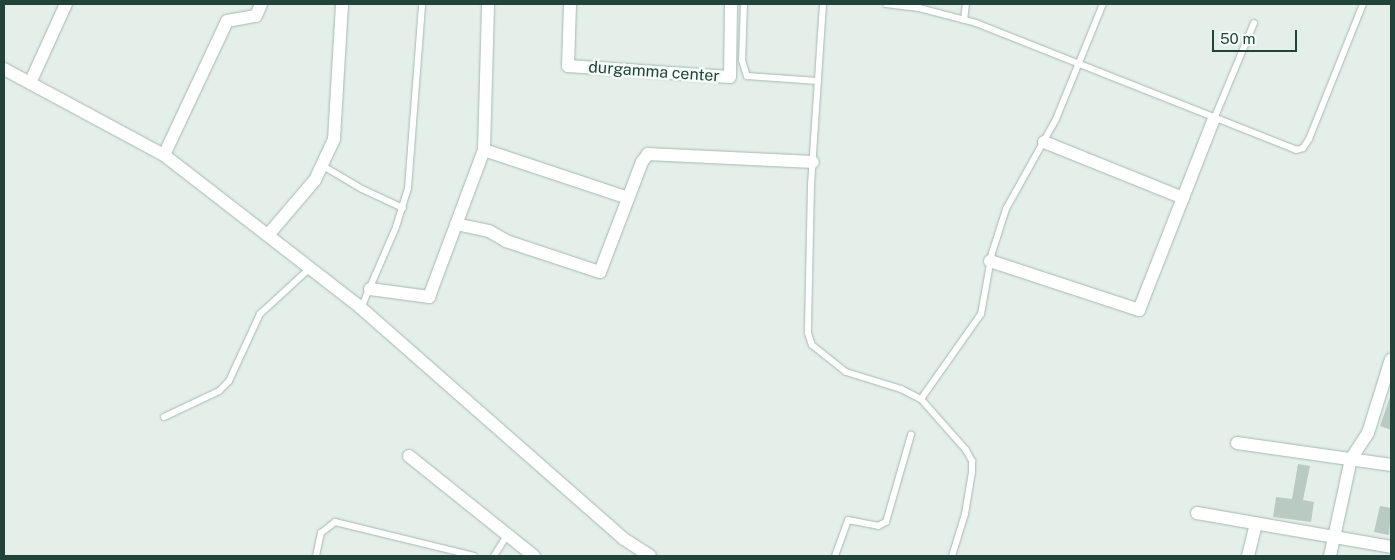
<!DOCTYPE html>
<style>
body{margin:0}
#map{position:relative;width:1395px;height:560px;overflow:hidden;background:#e4efea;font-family:"Public Sans",sans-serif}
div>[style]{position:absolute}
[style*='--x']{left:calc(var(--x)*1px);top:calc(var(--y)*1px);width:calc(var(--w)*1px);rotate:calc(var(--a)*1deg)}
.building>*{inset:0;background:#b9cac3}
.roads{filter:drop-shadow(0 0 1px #a6b8b1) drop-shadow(0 0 1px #a6b8b1)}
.lane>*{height:6px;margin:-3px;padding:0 3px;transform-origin:3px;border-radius:3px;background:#fff}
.street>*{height:12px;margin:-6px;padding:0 6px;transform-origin:6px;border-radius:6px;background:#fff}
span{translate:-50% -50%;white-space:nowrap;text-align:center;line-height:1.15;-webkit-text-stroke:5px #f5fbf8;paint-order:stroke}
.street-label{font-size:16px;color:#214339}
.frame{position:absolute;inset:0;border:5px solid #214339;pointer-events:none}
.scale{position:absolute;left:1212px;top:30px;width:85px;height:22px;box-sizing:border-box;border:2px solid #214339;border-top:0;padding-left:6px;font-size:15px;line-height:18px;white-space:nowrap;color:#214339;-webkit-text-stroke:4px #f5fbf8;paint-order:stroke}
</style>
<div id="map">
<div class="building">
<div style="clip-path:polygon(1390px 397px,1391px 397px,1391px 430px,1380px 426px)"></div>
<div style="clip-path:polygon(1298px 464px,1310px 466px,1303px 500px,1314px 502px,1311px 522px,1273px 517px,1276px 497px,1292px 499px)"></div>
<div style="clip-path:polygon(1380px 506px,1391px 508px,1389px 535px,1374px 532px)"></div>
</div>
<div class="roads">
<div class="lane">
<div style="--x:744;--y:4;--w:56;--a:92"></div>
<div style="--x:742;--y:60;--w:17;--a:73"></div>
<div style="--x:747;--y:76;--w:71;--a:4"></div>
<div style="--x:823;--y:4;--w:180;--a:93.8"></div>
<div style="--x:811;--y:184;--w:149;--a:91.2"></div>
<div style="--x:808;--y:333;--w:13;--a:72"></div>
<div style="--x:812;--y:345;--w:43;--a:38.5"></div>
<div style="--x:846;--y:372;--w:58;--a:17.2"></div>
<div style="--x:901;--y:389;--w:22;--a:27"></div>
<div style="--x:921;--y:399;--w:68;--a:48.6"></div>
<div style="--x:966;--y:450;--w:13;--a:61"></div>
<div style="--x:972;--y:461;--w:11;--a:90"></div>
<div style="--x:972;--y:472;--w:43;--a:99.5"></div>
<div style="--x:965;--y:514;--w:44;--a:107.2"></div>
<div style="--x:886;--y:4;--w:33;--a:7"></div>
<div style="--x:919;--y:8;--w:59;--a:14.7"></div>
<div style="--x:976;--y:23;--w:344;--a:21.6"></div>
<div style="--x:1296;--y:150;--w:7;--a:-16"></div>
<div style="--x:1303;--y:148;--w:11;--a:-56"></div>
<div style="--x:1309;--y:139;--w:145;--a:-68.2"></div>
<div style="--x:964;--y:20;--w:16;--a:-83"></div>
<div style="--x:1214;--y:119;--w:104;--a:-67.4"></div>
<div style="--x:323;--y:166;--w:45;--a:30.5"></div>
<div style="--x:362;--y:189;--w:45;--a:24.9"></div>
<div style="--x:361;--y:308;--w:88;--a:-66.6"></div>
<div style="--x:396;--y:227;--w:41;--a:-72.9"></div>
<div style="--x:408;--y:188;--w:185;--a:-85.6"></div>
<div style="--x:921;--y:399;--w:104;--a:-54.8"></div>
<div style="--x:981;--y:314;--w:62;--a:-79.8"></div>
<div style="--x:992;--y:253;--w:46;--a:-72.3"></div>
<div style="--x:1006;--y:209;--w:103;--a:-60.9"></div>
<div style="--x:1056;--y:119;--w:124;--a:-67.8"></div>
<div style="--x:164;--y:417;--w:61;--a:-25.3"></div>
<div style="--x:219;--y:391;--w:14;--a:-45"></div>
<div style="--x:229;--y:381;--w:74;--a:-65.2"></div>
<div style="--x:260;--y:314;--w:68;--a:-42.6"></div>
<div style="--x:316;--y:556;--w:24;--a:-78"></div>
<div style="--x:321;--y:533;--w:18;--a:-38"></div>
<div style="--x:335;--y:522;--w:143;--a:13.7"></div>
<div style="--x:494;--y:556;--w:25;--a:-58"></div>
<div style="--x:835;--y:556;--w:38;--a:-70"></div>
<div style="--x:848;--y:520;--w:31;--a:11"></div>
<div style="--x:878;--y:526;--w:9;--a:-27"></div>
<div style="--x:886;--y:522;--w:91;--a:-74"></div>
</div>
<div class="street">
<div style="--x:570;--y:4;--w:62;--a:91.8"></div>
<div style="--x:568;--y:66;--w:162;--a:3.9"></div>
<div style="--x:730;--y:77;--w:73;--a:-89.2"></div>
<div style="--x:4;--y:69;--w:182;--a:28.3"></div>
<div style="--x:164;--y:155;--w:249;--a:37.8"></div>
<div style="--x:361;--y:308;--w:350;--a:41.3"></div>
<div style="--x:624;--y:539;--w:31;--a:33"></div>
<div style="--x:30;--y:83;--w:87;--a:-65.5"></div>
<div style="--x:1044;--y:142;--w:150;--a:21.9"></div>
<div style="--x:484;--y:150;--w:152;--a:18.4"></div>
<div style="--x:164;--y:155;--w:148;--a:-64.8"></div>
<div style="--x:227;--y:21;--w:29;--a:-10"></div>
<div style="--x:256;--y:16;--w:13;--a:-67"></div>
<div style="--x:456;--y:224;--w:34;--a:12"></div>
<div style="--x:489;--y:231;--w:20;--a:30"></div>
<div style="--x:506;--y:241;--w:99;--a:18.3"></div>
<div style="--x:600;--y:272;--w:118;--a:-69.1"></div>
<div style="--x:642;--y:162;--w:10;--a:-53"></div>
<div style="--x:648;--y:154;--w:165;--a:2.8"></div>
<div style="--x:268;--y:235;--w:72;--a:-49.5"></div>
<div style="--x:315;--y:180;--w:45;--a:-65.1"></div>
<div style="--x:334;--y:139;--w:135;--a:-86.6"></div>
<div style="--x:990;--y:261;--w:157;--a:18.2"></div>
<div style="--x:1139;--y:310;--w:205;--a:-68.6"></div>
<div style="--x:370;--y:289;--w:60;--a:7.7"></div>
<div style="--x:429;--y:297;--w:157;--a:-69.5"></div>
<div style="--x:484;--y:150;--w:146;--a:-88.4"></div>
<div style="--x:1237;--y:443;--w:156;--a:8.1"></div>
<div style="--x:409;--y:456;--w:160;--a:38.7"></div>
<div style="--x:1197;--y:513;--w:197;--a:9.9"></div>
<div style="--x:1248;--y:556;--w:34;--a:-76"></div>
<div style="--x:1330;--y:556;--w:99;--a:-77.8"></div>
<div style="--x:1351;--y:459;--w:31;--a:-57"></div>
<div style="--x:1368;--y:433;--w:77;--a:-72.7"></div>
</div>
</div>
<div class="street-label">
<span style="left:654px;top:72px;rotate:4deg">durgamma center</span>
</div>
<div class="frame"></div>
<div class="scale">50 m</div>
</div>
